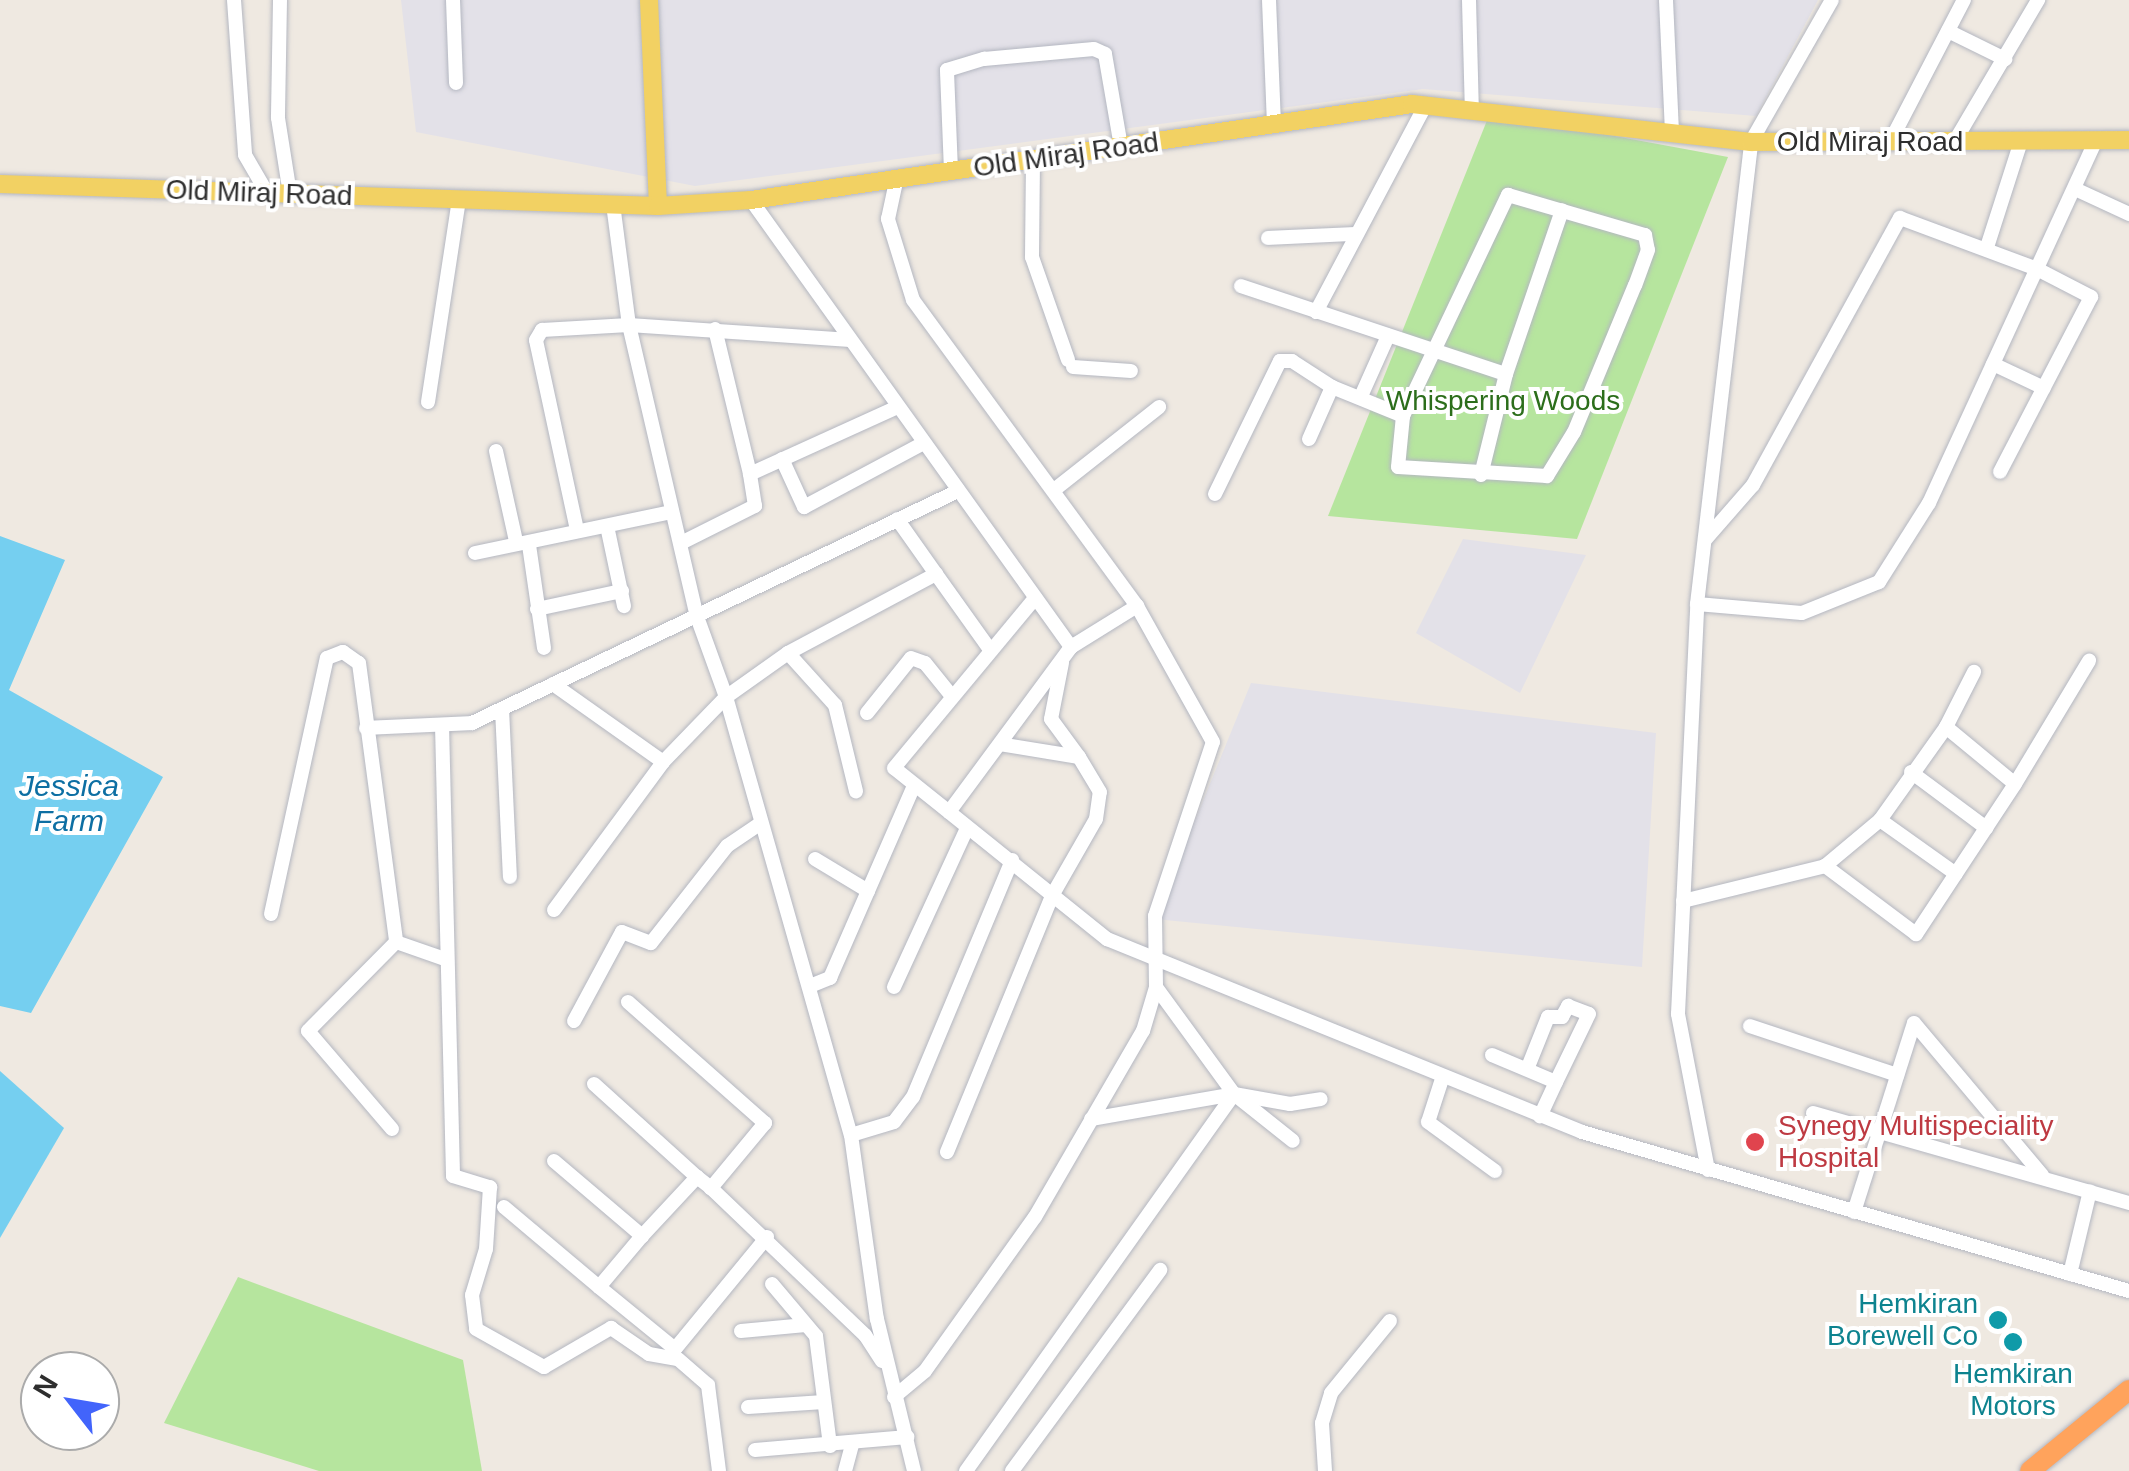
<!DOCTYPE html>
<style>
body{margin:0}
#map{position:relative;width:2129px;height:1471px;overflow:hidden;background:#efe9e1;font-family:Arial,sans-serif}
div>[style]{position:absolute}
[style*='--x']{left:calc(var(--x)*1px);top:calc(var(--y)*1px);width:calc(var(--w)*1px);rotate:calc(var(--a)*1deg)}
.industrial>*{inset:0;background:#e3e1e8}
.green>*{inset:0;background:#b6e59e}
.water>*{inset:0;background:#75cff0}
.roads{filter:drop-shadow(0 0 2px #b4b7c1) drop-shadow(0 0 2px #b4b7c1)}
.minor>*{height:14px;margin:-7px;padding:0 7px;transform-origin:7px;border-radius:7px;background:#fff}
.major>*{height:18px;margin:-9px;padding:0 9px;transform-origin:9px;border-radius:9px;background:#f2d163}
.highway>*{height:20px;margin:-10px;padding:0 10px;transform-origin:10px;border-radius:10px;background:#ffa35c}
.dots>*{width:28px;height:28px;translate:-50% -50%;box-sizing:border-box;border:5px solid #fff;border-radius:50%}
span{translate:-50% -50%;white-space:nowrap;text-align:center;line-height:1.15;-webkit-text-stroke:8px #fff;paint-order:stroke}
.street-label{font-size:28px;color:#2e2e2e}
.park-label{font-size:28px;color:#2c6e1b}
.health-label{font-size:28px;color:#be3a42}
.left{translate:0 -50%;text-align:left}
.culture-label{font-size:28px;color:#0d838f}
.right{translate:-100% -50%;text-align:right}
.water-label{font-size:30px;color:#0d6fa3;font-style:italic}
.north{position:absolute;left:20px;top:1351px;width:100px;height:100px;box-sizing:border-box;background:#fff;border:2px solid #ababab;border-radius:50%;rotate:301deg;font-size:28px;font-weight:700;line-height:40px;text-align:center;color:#2e2e2e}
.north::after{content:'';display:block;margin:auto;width:35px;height:45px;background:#4264fb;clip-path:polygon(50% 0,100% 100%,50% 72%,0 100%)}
</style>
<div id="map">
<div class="industrial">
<div style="clip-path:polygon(401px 0,1818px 0,1756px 116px,1423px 89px,695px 186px,416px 132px)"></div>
<div style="clip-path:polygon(1463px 539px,1586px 555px,1520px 693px,1416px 633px)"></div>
<div style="clip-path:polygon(1251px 683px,1656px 733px,1642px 967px,1155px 919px)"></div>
</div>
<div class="green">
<div style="clip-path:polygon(1490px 113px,1728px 157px,1577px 539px,1328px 516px)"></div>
<div style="clip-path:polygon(238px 1277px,463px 1360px,482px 1471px,319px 1471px,164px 1423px)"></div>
</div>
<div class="water">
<div style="clip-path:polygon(0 536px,65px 560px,9px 690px,163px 777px,31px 1013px,0 1006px)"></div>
<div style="clip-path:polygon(0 1071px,64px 1128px,0 1238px)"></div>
</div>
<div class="roads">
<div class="minor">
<div style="--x:234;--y:0;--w:155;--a:85.9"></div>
<div style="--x:245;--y:155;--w:44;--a:59.9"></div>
<div style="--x:280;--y:0;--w:118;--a:91"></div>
<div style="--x:278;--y:118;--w:77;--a:81"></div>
<div style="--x:453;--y:0;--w:83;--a:87.9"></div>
<div style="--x:1269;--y:0;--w:124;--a:87.7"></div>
<div style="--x:1469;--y:0;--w:111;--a:88.5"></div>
<div style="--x:1666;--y:0;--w:133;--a:87.4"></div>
<div style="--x:1948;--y:31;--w:64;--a:26.2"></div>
<div style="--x:1955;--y:141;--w:164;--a:-59.5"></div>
<div style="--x:1890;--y:142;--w:160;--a:-62.5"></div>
<div style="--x:1033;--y:160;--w:97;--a:90.6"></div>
<div style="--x:1032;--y:257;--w:109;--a:70.7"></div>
<div style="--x:951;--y:171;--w:101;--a:-92.3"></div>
<div style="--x:947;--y:70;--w:39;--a:-17"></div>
<div style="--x:984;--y:59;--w:110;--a:-5.2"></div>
<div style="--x:1094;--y:49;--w:12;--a:24"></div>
<div style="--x:1105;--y:54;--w:94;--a:80.2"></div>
<div style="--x:2075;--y:189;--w:60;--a:24.8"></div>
<div style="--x:1508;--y:195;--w:143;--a:16.3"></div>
<div style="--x:1645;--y:235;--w:15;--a:79"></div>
<div style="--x:1648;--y:250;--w:37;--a:110"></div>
<div style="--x:1635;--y:285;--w:159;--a:112.5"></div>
<div style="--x:1574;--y:432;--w:52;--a:121.5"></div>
<div style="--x:1547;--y:476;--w:149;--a:-176.5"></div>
<div style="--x:1398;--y:467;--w:51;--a:-84.4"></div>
<div style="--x:1403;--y:416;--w:245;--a:-64.6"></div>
<div style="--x:751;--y:200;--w:550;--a:54.4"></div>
<div style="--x:1071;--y:647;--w:205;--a:126.5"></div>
<div style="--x:949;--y:812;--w:203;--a:38.8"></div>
<div style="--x:1107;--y:939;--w:513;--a:22.11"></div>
<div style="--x:1582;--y:1132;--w:570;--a:16.21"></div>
<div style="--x:613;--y:204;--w:122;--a:82.5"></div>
<div style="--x:629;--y:325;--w:297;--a:76.9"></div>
<div style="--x:696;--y:614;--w:88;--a:70.1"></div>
<div style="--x:726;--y:697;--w:455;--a:74.1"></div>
<div style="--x:851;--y:1135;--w:186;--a:82"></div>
<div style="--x:877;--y:1319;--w:156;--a:76.3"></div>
<div style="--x:1268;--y:238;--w:86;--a:-2.7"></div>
<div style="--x:1988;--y:244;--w:108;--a:-72.2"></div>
<div style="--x:1241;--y:286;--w:279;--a:18.4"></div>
<div style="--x:1316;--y:312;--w:233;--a:-62.1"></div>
<div style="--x:715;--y:329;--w:149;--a:76.4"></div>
<div style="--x:1993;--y:364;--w:56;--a:25.2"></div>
<div style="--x:1073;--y:367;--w:58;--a:3.9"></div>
<div style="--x:1362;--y:394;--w:64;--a:-65.9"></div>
<div style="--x:428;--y:402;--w:205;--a:-81.3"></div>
<div style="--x:1309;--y:439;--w:57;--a:-66.1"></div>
<div style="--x:496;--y:451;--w:92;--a:77.5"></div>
<div style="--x:782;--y:459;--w:53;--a:65.4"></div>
<div style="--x:804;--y:507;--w:136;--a:-28.1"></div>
<div style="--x:1481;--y:475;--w:104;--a:-76.1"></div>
<div style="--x:1506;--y:374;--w:173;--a:-71.1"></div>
<div style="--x:1054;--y:490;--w:134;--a:-38.3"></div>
<div style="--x:1215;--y:494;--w:148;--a:-64"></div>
<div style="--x:1280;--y:361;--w:12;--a:0"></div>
<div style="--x:1292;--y:361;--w:48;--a:33"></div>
<div style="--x:1332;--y:387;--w:77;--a:22.2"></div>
<div style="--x:607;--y:526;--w:82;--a:78"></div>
<div style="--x:577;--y:530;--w:194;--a:-102.2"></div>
<div style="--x:536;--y:340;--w:12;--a:-59"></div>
<div style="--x:542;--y:330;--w:87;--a:-3.3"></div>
<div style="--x:629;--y:325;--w:222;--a:3.9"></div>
<div style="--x:1705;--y:540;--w:73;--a:-48.9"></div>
<div style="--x:1753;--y:485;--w:305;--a:-61.2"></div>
<div style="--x:1900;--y:218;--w:146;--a:20.4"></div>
<div style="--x:2037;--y:269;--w:61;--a:27.4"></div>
<div style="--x:2091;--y:297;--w:197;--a:117.5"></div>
<div style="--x:681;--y:543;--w:83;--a:-26.6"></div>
<div style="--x:755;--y:506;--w:32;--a:-99"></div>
<div style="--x:750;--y:474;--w:162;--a:-24.4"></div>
<div style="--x:529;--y:545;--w:104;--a:81.7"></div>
<div style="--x:475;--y:553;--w:200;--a:-11.8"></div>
<div style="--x:936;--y:574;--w:90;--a:54.5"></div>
<div style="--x:1697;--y:604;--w:105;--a:4.9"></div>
<div style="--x:1802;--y:613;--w:83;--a:-21.9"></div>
<div style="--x:1879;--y:582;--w:93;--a:-57.7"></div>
<div style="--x:1929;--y:503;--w:400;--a:-65.3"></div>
<div style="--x:537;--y:609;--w:87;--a:-12"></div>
<div style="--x:1071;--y:647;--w:78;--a:-31.8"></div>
<div style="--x:788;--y:653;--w:70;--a:47.9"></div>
<div style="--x:835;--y:705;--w:89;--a:76.3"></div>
<div style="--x:1062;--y:663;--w:57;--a:101.1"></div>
<div style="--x:1051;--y:719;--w:47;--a:53.6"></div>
<div style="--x:553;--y:684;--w:135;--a:35.3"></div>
<div style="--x:502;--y:709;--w:168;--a:87.3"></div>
<div style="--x:867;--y:713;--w:70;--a:-51.3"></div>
<div style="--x:911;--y:658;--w:15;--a:20"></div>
<div style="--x:925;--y:663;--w:40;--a:51"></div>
<div style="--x:442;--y:725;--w:451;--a:88.6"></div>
<div style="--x:453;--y:1176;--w:39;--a:17"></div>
<div style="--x:490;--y:1187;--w:62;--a:93.7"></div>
<div style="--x:486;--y:1249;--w:48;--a:106.9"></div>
<div style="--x:472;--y:1295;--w:34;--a:83"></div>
<div style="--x:476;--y:1329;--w:78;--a:29.2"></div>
<div style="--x:544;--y:1367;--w:78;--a:-30.2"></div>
<div style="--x:611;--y:1328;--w:46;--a:34.4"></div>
<div style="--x:649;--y:1354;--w:29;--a:10"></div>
<div style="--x:678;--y:1359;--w:40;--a:41"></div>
<div style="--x:708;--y:1385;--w:87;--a:82.7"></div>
<div style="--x:1946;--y:727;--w:62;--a:-63"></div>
<div style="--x:366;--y:728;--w:106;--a:-2.7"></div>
<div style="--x:472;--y:723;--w:539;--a:-25.52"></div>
<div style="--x:1911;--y:772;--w:94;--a:36.7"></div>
<div style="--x:2015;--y:784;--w:144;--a:-59"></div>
<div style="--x:949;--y:812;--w:70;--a:-141.3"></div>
<div style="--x:894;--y:768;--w:221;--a:-50.3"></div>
<div style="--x:1880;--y:820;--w:93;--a:35.4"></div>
<div style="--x:815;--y:859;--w:62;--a:31.1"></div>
<div style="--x:1683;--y:901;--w:146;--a:-13.8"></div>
<div style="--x:1825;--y:866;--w:72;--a:-39.9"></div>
<div style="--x:1880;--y:820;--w:114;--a:-54.6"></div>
<div style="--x:1946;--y:727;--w:89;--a:39.6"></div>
<div style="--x:2015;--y:784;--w:180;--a:123.4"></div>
<div style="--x:1916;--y:934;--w:114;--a:-143.2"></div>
<div style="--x:554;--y:910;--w:184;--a:-53.6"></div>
<div style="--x:663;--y:762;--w:91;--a:-45.9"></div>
<div style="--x:726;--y:697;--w:76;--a:-35.4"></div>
<div style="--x:788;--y:653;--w:168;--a:-28.1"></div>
<div style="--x:936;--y:574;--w:67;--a:-125.3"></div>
<div style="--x:271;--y:914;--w:262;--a:-77.7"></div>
<div style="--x:327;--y:658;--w:17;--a:-21"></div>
<div style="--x:343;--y:652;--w:19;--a:35"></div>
<div style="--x:359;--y:663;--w:281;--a:82.4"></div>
<div style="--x:810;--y:986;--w:22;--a:-22"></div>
<div style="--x:830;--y:978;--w:207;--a:-66.4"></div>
<div style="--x:894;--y:987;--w:175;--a:-65.3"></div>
<div style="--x:1156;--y:987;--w:132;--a:53.9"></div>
<div style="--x:1234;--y:1094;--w:57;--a:10.1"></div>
<div style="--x:1290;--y:1104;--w:31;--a:-9"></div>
<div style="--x:628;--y:1002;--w:183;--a:41.5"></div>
<div style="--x:765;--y:1123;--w:85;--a:129.7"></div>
<div style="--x:711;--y:1188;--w:213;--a:43.7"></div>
<div style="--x:865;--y:1335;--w:31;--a:57"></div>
<div style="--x:574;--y:1021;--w:101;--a:-61.7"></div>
<div style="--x:622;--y:932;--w:31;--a:21"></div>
<div style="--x:651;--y:943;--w:123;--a:-51.9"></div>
<div style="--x:727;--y:846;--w:37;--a:-34"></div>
<div style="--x:1914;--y:1023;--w:199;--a:49.9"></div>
<div style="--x:1750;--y:1026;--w:155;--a:18.4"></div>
<div style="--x:1492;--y:1055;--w:69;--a:22.9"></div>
<div style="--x:1556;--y:1082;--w:38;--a:115"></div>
<div style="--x:1528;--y:1067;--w:54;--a:-68.2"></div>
<div style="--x:1548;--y:1017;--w:14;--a:0"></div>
<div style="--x:1562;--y:1017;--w:13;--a:-61"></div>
<div style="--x:1568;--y:1006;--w:22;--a:21"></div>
<div style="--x:1589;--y:1014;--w:76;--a:115.9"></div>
<div style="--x:1442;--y:1079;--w:45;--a:108"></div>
<div style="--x:1428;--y:1122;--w:83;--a:36.2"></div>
<div style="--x:594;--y:1084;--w:139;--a:42.1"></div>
<div style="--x:1813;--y:1113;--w:329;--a:15.9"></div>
<div style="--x:1091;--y:1119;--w:145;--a:-9.9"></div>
<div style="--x:1234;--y:1094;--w:75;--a:38.5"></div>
<div style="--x:392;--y:1129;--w:129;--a:-130.6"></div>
<div style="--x:308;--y:1031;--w:125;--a:-45.3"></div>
<div style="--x:396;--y:942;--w:52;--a:19.1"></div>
<div style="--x:851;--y:1135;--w:45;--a:-16.8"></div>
<div style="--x:894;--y:1122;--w:31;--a:-53"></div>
<div style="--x:913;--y:1097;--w:257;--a:-67.3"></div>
<div style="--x:947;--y:1152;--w:279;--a:-67.7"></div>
<div style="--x:1053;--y:894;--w:86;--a:-60.2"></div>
<div style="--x:1096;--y:819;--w:27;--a:-82"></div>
<div style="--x:1100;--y:792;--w:41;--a:-121"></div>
<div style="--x:1079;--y:757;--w:80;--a:-170.7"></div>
<div style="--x:554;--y:1161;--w:116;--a:40.4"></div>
<div style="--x:642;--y:1236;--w:81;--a:-47"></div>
<div style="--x:697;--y:1177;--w:18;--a:38"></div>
<div style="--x:1708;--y:1170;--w:159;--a:-100.9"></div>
<div style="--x:1678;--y:1014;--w:410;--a:-87.3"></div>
<div style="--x:1697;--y:604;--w:465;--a:-83.3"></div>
<div style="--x:1751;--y:142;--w:163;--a:-60.3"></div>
<div style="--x:504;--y:1207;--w:124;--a:40.1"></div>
<div style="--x:599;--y:1287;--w:67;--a:-49.9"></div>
<div style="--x:1854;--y:1212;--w:198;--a:-72.4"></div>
<div style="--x:2070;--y:1274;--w:85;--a:-76.5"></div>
<div style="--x:772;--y:1284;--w:68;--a:49.8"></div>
<div style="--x:816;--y:1336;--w:111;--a:82.7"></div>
<div style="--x:599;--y:1287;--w:98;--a:39.2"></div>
<div style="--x:675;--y:1349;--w:145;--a:-50.6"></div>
<div style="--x:741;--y:1331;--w:65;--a:-5.3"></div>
<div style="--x:894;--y:1397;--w:40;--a:-40"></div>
<div style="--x:925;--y:1371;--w:189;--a:-54.5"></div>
<div style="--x:1035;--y:1217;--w:215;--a:-59.9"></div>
<div style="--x:1143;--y:1031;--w:46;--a:-73.5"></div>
<div style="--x:1156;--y:987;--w:71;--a:-90.8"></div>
<div style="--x:1155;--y:916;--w:183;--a:-71.6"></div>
<div style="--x:1213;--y:742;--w:156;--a:-119.2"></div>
<div style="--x:1137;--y:606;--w:379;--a:-126.2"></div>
<div style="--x:913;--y:300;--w:85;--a:-107.2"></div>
<div style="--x:888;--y:219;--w:43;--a:-77.9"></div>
<div style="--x:748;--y:1407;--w:76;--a:-3.8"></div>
<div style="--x:755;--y:1450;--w:153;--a:-4.9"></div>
<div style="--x:845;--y:1471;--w:28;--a:-75"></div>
<div style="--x:966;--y:1471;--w:463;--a:-54.6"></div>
<div style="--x:1012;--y:1471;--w:250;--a:-53.6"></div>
<div style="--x:1325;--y:1471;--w:48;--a:-93.6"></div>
<div style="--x:1322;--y:1423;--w:31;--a:-73"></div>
<div style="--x:1331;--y:1393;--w:93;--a:-50.7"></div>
</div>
<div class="major">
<div style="--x:649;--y:0;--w:206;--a:87.5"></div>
<div style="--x:0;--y:184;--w:658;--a:1.91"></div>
<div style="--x:658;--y:206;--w:93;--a:-3.7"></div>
<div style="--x:751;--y:200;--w:668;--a:-8.26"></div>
<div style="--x:1412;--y:104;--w:341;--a:6.4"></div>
<div style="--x:1751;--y:142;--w:378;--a:-0.3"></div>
</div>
<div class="highway">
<div style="--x:2030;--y:1471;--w:128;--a:-39.3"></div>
</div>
</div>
<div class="dots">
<div style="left:1755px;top:1142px;background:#e0444e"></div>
<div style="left:1998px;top:1320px;background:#0f9aa8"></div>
<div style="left:2013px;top:1342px;background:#0f9aa8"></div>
</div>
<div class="street-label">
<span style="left:1870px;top:142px">Old Miraj Road</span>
<span style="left:1066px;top:155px;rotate:-8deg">Old Miraj Road</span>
<span style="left:259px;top:193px;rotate:2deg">Old Miraj Road</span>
</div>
<div class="park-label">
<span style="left:1503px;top:401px">Whispering Woods</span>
</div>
<div class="health-label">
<span class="left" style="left:1778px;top:1142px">Synegy Multispeciality<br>Hospital</span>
</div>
<div class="culture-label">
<span class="right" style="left:1978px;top:1320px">Hemkiran<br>Borewell Co</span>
<span style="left:2013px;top:1390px">Hemkiran<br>Motors</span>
</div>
<div class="water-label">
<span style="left:69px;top:803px">Jessica<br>Farm</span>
</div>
<div class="north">N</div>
</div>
